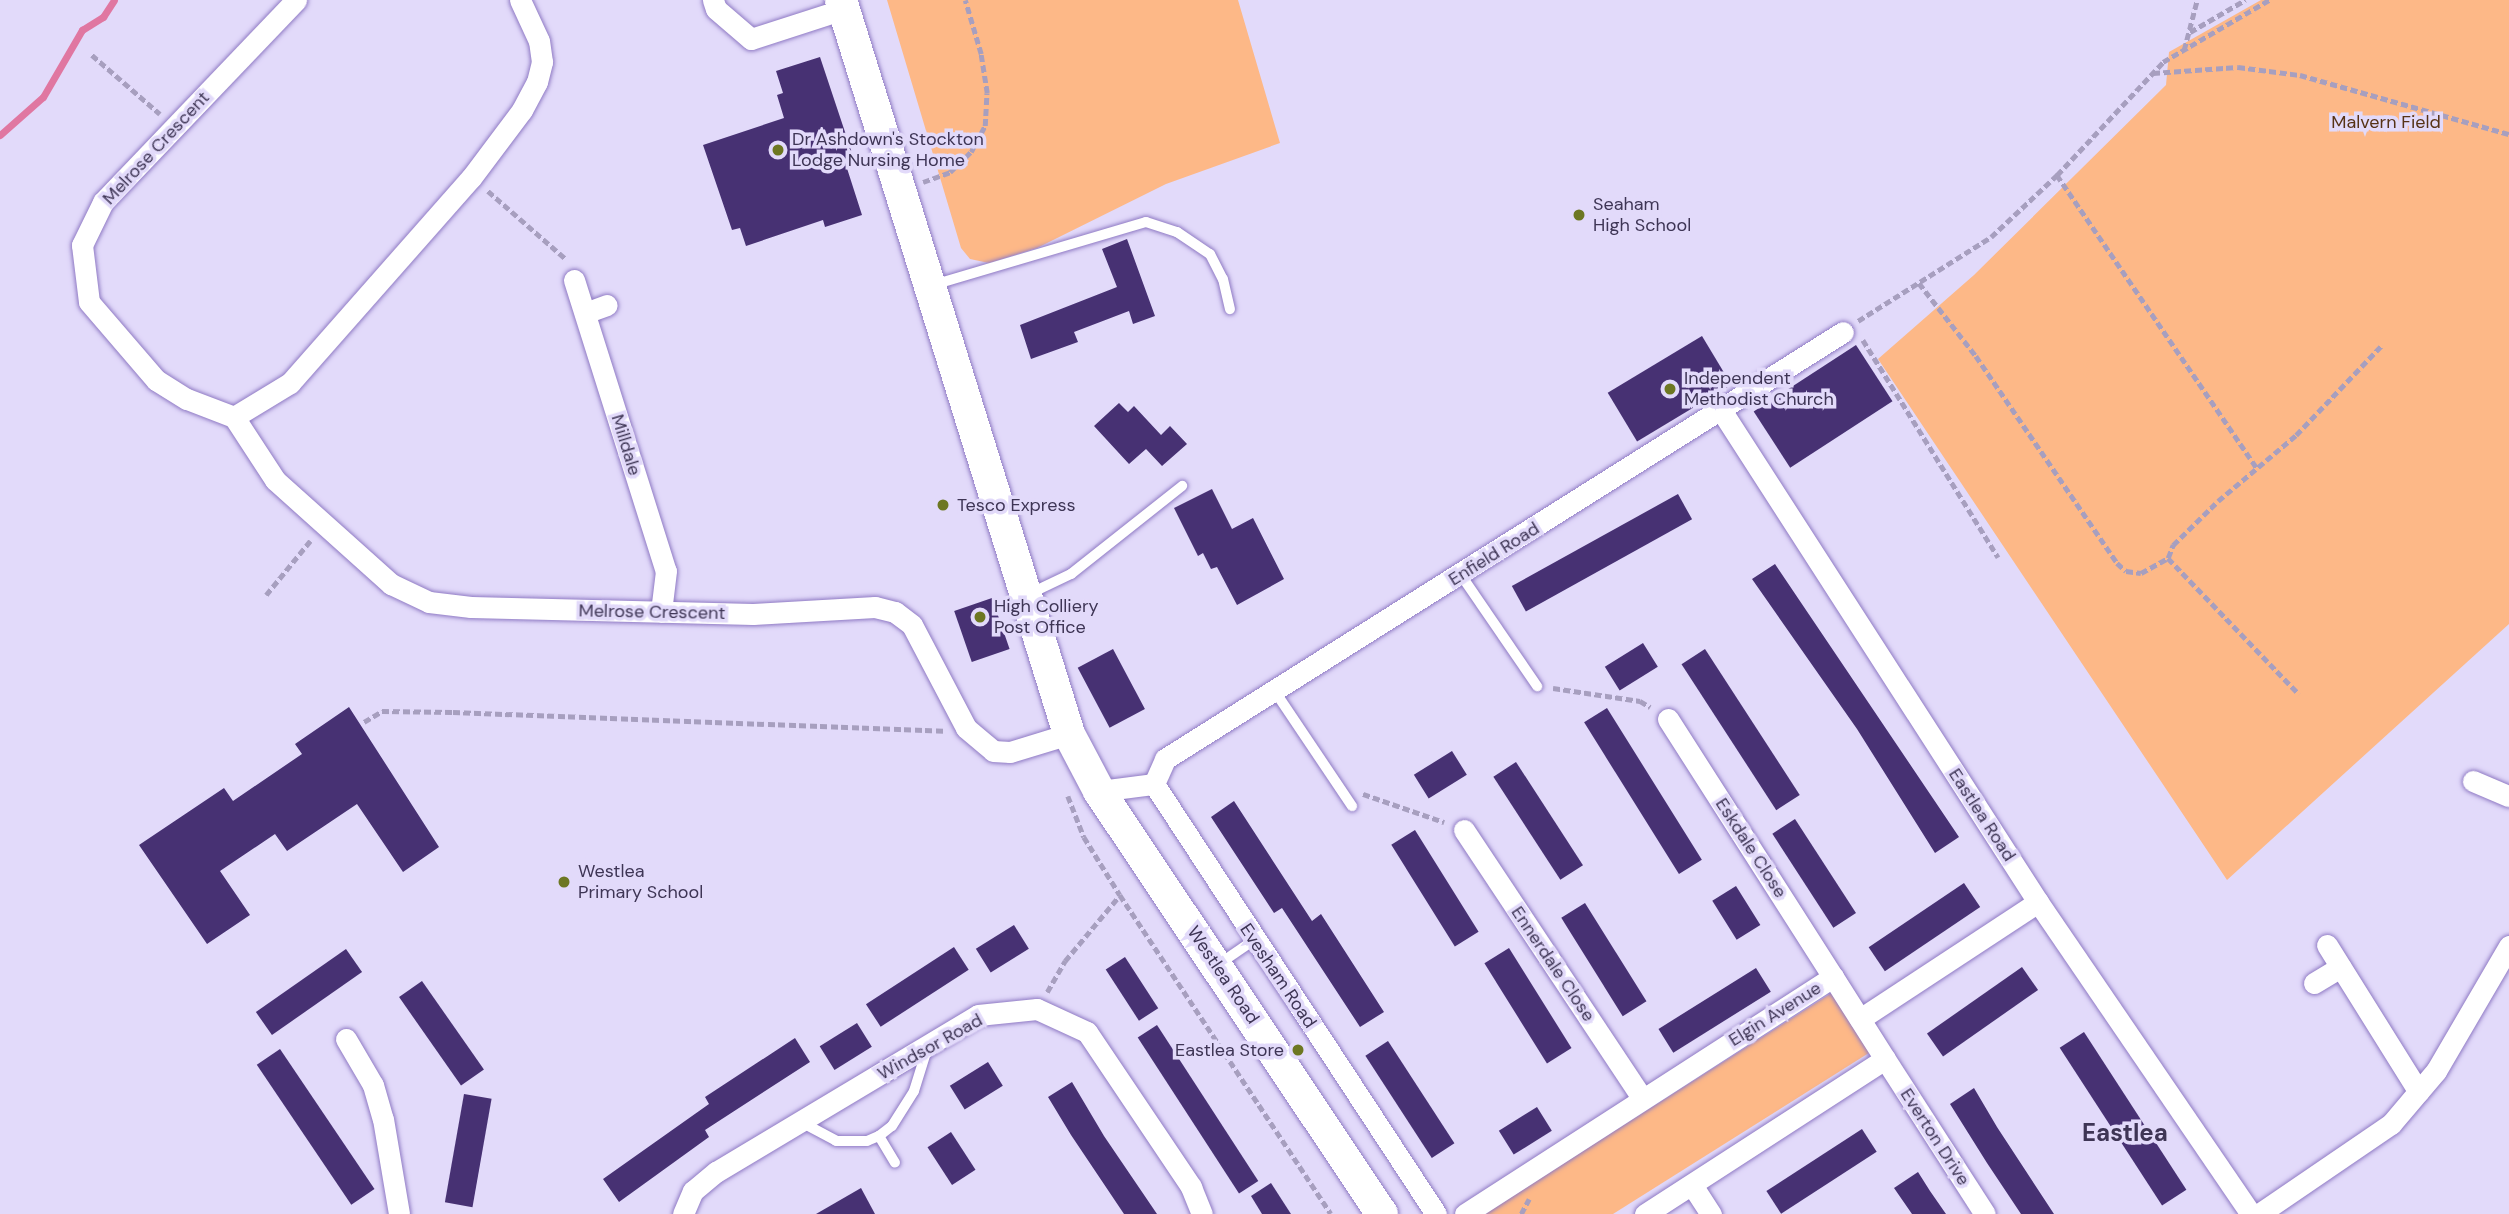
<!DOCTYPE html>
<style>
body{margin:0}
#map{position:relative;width:2509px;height:1214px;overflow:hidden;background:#e2dafa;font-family:"DM Sans",sans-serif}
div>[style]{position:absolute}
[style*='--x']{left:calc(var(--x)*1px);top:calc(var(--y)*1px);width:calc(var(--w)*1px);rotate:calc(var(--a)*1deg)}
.green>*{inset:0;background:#fdb887}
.stream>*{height:7px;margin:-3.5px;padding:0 3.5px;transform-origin:3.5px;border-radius:3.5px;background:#e077a1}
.building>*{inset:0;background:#473173;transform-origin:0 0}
.path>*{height:4.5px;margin-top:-2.25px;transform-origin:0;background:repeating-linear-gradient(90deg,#a79fbf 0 7px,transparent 0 10.5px)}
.roads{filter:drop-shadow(0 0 2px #8f7ac4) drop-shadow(0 0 2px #8f7ac4)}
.lane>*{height:10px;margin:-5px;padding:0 5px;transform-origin:5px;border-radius:5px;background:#fff}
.street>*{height:21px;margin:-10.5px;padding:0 10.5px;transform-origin:10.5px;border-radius:10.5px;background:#fff}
.secondary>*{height:32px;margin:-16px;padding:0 16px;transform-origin:16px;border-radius:16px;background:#fff}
.dots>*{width:19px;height:19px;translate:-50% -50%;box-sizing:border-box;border:4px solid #e2dafa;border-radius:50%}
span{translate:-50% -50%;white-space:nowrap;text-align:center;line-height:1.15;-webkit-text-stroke:7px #e2dafa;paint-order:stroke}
.park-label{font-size:18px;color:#563215}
.poi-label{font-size:18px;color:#3e3555}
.left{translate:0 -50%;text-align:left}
.right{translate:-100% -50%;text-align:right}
.street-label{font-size:18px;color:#3e3555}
.district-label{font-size:24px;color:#3e3555;font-weight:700}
</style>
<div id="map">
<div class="green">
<div style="clip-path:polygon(887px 0,1238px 0,1280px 143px,1166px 184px,1037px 248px,989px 263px,970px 259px,961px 248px)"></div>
<div style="clip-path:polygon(2261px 0,2509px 0,2509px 624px,2227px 880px,1878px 359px,1974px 275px,2166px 85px,2169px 52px)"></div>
<div style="clip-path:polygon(1833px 992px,1872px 1051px,1613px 1214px,1484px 1214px)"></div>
</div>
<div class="stream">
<div style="--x:0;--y:135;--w:57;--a:-41.5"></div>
<div style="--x:43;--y:97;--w:78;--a:-59.8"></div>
<div style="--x:82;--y:30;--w:25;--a:-32"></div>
<div style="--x:103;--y:17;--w:20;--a:-57"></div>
</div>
<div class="building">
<div style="clip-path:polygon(820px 57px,853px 156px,844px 159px,862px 215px,825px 227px,823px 220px,746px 246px,740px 228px,732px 230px,703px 145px,784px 118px,777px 95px,783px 93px,776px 71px)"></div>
<div style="clip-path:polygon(1127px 239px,1155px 316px,1133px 324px,1129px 311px,1074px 332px,1078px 342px,1031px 359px,1020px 325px,1117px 287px,1102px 249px)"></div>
<div style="left:1702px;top:336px;width:57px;height:110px;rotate:59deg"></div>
<div style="left:1856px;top:345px;width:67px;height:122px;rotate:57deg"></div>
<div style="clip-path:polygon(1119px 403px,1128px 412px,1134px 406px,1161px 435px,1170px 426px,1187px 444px,1162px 466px,1146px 449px,1129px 464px,1094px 426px)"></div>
<div style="clip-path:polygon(1212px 489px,1232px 529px,1253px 518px,1284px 579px,1237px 605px,1217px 567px,1211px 569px,1203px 553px,1198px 556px,1174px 508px)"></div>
<div style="left:1678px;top:494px;width:29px;height:190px;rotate:61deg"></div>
<div style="clip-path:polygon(1775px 564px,1959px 837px,1935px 853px,1857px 729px,1752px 579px)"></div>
<div style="left:992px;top:598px;width:54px;height:40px;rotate:71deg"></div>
<div style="left:1643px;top:643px;width:28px;height:45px;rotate:58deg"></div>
<div style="left:1113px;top:649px;width:68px;height:40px;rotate:62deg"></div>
<div style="left:1705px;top:649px;width:174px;height:28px;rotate:57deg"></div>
<div style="clip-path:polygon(349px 707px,439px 847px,403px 872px,357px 804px,287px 851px,275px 834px,220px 871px,250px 915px,207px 944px,139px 845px,224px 788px,233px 801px,302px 754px,295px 744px)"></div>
<div style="left:1607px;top:708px;width:179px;height:27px;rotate:58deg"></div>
<div style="left:1452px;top:751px;width:28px;height:45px;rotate:58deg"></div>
<div style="left:1516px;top:762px;width:123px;height:27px;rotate:57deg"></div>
<div style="clip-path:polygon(1234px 801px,1312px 921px,1321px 914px,1384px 1012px,1360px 1027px,1282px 908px,1274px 913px,1211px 817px)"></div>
<div style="left:1795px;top:819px;width:112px;height:27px;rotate:57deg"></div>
<div style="left:1415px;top:830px;width:120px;height:28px;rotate:58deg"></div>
<div style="left:1964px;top:883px;width:29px;height:115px;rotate:56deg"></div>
<div style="left:1736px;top:886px;width:46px;height:28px;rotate:58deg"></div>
<div style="left:1585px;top:903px;width:116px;height:28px;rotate:58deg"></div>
<div style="left:1014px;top:925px;width:28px;height:45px;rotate:58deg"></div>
<div style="left:954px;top:947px;width:27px;height:105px;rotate:57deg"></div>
<div style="left:1509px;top:948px;width:118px;height:29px;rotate:58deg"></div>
<div style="left:346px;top:949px;width:28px;height:110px;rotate:55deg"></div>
<div style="left:1125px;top:957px;width:61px;height:23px;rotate:57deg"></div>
<div style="left:2022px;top:967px;width:28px;height:116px;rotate:55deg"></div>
<div style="left:1756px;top:968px;width:28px;height:115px;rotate:58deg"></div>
<div style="left:422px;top:981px;width:108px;height:28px;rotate:55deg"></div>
<div style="left:857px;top:1023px;width:28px;height:44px;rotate:58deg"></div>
<div style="left:1157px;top:1025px;width:186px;height:23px;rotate:57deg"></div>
<div style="left:2084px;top:1032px;width:188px;height:29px;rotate:57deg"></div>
<div style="clip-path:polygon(795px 1038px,810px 1062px,705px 1130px,709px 1137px,619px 1202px,603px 1179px,709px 1104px,705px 1097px)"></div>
<div style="left:1388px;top:1041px;width:122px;height:27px;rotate:57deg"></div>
<div style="left:280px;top:1049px;width:169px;height:28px;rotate:56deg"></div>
<div style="left:988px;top:1062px;width:28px;height:45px;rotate:58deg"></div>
<div style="clip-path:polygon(1072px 1082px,1104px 1136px,1157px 1214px,1124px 1214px,1071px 1135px,1048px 1097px)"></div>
<div style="clip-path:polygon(1974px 1088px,1997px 1127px,2054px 1214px,2021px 1214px,1987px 1163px,1950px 1104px)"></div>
<div style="left:464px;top:1094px;width:28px;height:110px;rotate:10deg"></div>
<div style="left:1537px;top:1107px;width:28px;height:45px;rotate:58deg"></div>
<div style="left:1862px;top:1129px;width:27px;height:114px;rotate:57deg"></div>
<div style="left:951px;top:1132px;width:45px;height:28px;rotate:57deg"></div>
<div style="clip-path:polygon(1918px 1172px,1930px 1191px,1946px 1214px,1912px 1214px,1894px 1188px)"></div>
<div style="clip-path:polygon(1271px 1183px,1291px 1214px,1262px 1214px,1251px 1196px)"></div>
<div style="clip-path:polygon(861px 1188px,875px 1214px,816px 1214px)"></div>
</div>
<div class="path">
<div style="--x:2190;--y:32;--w:64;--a:-30.2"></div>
<div style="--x:2184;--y:50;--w:52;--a:-75.4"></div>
<div style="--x:92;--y:55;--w:90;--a:40.9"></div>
<div style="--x:2153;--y:73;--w:85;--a:-4"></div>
<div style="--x:2238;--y:67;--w:63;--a:7.4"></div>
<div style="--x:2300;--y:75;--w:217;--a:15.8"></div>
<div style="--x:2057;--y:175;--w:355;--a:55.7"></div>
<div style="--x:923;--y:182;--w:29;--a:-20"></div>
<div style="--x:950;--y:172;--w:29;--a:-44"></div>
<div style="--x:971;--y:152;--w:30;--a:-62"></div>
<div style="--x:985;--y:126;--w:33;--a:-87"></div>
<div style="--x:987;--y:93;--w:39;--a:-99"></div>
<div style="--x:981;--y:54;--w:56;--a:-106.5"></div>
<div style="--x:488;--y:191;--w:103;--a:41.1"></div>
<div style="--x:1919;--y:283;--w:93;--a:52"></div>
<div style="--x:1976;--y:356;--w:250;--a:55.7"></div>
<div style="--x:2117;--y:563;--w:12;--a:42"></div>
<div style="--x:2126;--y:571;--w:15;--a:8"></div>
<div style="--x:2141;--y:573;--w:31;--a:-29"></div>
<div style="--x:2168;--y:558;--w:14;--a:-69"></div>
<div style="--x:2173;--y:545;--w:63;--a:-44.4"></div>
<div style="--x:2218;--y:501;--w:102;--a:-40.2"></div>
<div style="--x:2296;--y:435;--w:124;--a:-46.3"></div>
<div style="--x:1858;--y:321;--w:157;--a:-32.3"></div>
<div style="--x:1991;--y:237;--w:91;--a:-43.2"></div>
<div style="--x:2057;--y:175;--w:155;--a:-46.8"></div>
<div style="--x:2163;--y:62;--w:123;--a:-30.3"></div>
<div style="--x:1863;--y:340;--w:256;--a:58.1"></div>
<div style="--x:2168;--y:558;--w:189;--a:46.1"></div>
<div style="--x:266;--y:595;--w:70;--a:-50.8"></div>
<div style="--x:1553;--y:688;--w:88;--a:8.5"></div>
<div style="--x:1640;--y:701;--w:12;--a:31"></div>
<div style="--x:364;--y:722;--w:21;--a:-31"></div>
<div style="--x:382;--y:711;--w:71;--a:0.8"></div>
<div style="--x:453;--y:712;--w:491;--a:2.2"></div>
<div style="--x:1363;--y:794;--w:86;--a:19.1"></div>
<div style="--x:1068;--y:796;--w:44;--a:68.7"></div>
<div style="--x:1084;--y:837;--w:68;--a:58.2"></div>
<div style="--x:1120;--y:895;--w:382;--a:56.5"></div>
<div style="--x:1047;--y:992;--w:36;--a:-60"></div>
<div style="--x:1065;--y:961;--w:86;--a:-50.2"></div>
<div style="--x:1521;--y:1214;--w:17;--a:-62"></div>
</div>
<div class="roads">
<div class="lane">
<div style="--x:933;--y:285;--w:222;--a:-16.5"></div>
<div style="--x:1146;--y:222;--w:33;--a:18"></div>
<div style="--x:1177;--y:232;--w:40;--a:34"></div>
<div style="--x:1210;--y:254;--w:28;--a:63"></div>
<div style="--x:1223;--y:279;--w:31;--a:77"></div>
<div style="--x:1461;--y:575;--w:135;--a:55.6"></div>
<div style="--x:1029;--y:594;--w:47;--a:-25.5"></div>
<div style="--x:1071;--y:574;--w:142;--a:-38.4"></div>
<div style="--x:1274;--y:690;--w:140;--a:56.1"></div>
<div style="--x:1219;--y:964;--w:42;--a:-34.4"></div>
<div style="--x:801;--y:1122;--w:40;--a:28"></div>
<div style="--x:836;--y:1141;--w:31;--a:0"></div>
<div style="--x:867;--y:1141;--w:13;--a:-23"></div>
<div style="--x:879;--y:1136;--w:16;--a:-38"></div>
<div style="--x:892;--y:1126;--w:41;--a:-57.8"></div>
<div style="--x:914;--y:1091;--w:47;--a:-72.7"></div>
<div style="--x:879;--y:1136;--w:31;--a:59"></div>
</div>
<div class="street">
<div style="--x:296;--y:0;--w:279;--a:133.7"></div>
<div style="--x:103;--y:202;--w:48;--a:116"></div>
<div style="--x:82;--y:245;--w:57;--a:83"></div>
<div style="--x:89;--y:302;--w:103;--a:49.3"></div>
<div style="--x:156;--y:380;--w:36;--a:32"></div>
<div style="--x:187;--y:399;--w:50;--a:21"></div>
<div style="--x:234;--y:417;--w:75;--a:56.9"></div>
<div style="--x:275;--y:480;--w:156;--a:41.9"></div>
<div style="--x:391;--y:584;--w:42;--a:25.3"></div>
<div style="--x:429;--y:602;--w:42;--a:6.8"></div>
<div style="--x:471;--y:607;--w:282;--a:1.4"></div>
<div style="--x:753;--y:614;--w:122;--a:-3.3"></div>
<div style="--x:875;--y:607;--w:21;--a:14"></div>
<div style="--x:895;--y:612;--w:21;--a:37"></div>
<div style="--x:912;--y:625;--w:116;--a:62.3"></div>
<div style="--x:966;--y:728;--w:35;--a:40"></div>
<div style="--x:993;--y:751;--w:17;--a:3"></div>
<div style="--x:1010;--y:752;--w:62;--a:-17"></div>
<div style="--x:713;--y:0;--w:9;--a:72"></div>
<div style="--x:716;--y:9;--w:46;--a:40.6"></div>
<div style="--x:751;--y:39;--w:98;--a:-17.9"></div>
<div style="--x:574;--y:280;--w:305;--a:72.5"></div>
<div style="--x:666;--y:571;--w:41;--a:97"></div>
<div style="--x:585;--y:313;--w:23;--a:-20"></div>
<div style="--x:1721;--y:410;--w:585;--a:57.21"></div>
<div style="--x:2038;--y:902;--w:378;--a:55.7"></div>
<div style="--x:234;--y:417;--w:66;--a:-31.3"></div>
<div style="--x:290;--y:383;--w:273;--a:-48.6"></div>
<div style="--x:471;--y:178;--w:85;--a:-53.1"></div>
<div style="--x:522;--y:110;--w:32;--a:-62"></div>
<div style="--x:537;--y:82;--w:21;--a:-76"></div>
<div style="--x:542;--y:62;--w:21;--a:-98"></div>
<div style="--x:539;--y:41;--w:45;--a:-114.9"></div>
<div style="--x:1668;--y:719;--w:306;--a:57.4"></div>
<div style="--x:2473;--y:781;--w:39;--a:23"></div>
<div style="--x:1154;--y:784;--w:27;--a:-66"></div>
<div style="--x:1165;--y:759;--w:801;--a:-32.2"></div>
<div style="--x:1154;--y:784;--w:514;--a:56.74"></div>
<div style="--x:1099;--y:791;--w:55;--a:-7.3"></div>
<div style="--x:1464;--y:830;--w:322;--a:56.4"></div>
<div style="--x:2327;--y:945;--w:173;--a:58"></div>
<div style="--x:2314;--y:983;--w:31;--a:-31"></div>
<div style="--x:1860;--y:1019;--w:213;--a:-33.3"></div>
<div style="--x:346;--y:1039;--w:53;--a:59.6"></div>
<div style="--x:373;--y:1085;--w:35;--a:74"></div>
<div style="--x:383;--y:1119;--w:96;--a:80.4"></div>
<div style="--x:1885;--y:1059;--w:184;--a:57.2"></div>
<div style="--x:1692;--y:1185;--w:35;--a:57"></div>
<div style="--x:683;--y:1214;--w:25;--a:-67"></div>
<div style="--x:693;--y:1191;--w:30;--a:-40"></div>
<div style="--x:716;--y:1172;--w:305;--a:-30.9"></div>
<div style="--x:978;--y:1015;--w:59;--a:-5.8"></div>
<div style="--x:1037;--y:1009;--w:55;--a:24.7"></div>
<div style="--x:1087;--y:1032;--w:187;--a:56.1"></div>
<div style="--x:1191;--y:1187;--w:29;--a:68"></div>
<div style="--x:1465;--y:1214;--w:438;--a:-32.8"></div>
<div style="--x:1833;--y:977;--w:97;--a:57.6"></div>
<div style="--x:1885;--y:1059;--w:286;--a:147.1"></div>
<div style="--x:2259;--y:1214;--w:160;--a:-34.3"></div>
<div style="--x:2391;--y:1124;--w:70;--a:-49.7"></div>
<div style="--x:2436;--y:1071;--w:145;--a:-59.7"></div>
</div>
<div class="secondary">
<div style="--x:841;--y:0;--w:769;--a:72.74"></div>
<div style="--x:1069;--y:734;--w:64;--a:62.2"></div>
<div style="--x:1099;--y:791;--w:509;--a:56.22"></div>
</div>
</div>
<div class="dots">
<div style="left:778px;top:150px;background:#6d7722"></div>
<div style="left:1579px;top:215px;background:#6d7722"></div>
<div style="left:1670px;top:389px;background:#6d7722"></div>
<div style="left:943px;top:505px;background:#6d7722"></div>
<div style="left:980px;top:617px;background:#6d7722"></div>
<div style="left:564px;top:882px;background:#6d7722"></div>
<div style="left:1298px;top:1050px;background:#6d7722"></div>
</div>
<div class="park-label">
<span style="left:2386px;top:122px">Malvern Field</span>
</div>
<div class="poi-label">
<span class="left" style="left:792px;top:150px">Dr Ashdown's Stockton<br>Lodge Nursing Home</span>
<span class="left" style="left:1593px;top:215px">Seaham<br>High School</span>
<span class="left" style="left:1684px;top:389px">Independent<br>Methodist Church</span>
<span class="left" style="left:957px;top:505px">Tesco Express</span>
<span class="left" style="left:994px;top:617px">High Colliery<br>Post Office</span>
<span class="left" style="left:578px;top:882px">Westlea<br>Primary School</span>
<span class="right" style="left:1284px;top:1050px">Eastlea Store</span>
</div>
<div class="street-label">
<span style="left:156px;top:148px;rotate:-47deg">Melrose Crescent</span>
<span style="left:626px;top:445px;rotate:73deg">Milldale</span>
<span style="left:1494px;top:554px;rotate:-32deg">Enfield Road</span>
<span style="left:652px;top:612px;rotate:1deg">Melrose Crescent</span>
<span style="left:1982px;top:815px;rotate:57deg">Eastlea Road</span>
<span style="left:1751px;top:848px;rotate:57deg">Eskdale Close</span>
<span style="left:1553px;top:964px;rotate:56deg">Ennerdale Close</span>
<span style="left:1223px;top:975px;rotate:56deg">Westlea Road</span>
<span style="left:1278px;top:976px;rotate:56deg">Evesham Road</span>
<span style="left:1775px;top:1014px;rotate:-32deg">Elgin Avenue</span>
<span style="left:930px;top:1047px;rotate:-29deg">Windsor Road</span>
<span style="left:1935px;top:1137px;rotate:57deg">Everton Drive</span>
</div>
<div class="district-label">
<span style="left:2125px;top:1133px">Eastlea</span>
</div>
</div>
